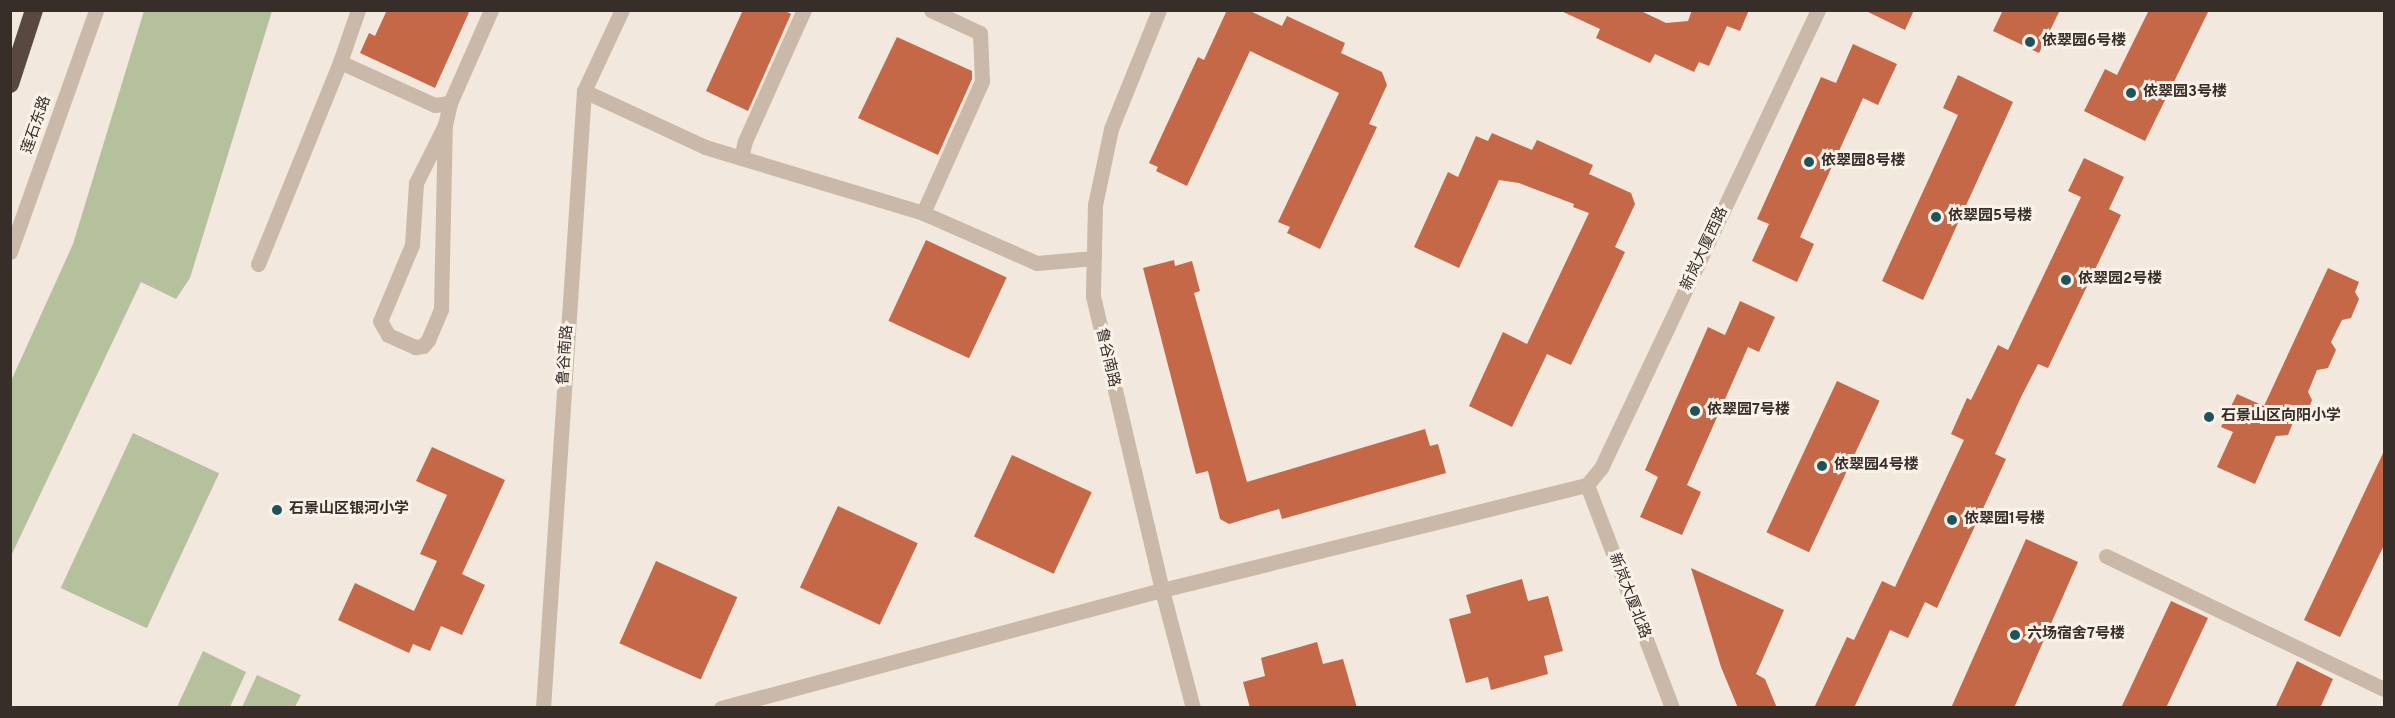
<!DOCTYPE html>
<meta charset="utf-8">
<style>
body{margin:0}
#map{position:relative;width:2395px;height:718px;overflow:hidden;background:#f2e8dd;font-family:Overpass,"Noto Sans SC",sans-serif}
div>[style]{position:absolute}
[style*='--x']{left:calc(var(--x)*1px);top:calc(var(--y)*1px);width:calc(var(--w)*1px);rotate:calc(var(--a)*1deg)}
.green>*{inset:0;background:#b5c19d;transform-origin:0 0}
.building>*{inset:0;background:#c56848;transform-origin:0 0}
.minor>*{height:15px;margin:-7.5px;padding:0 7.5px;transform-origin:7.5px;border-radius:7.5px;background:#cab8a9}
.highway>*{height:18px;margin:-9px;padding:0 9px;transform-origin:9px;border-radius:9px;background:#584840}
.dots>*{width:16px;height:16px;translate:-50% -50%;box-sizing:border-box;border:3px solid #faf2e9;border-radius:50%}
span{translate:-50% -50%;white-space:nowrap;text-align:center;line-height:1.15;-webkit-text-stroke:6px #faf2e9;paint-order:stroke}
.poi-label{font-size:15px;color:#372d29;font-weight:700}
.left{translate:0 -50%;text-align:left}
.street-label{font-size:15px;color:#372d29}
.frame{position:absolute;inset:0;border:12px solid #372d29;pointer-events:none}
</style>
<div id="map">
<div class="green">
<div style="clip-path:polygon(144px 11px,272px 11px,190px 278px,176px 299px,141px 282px,11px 556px,11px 381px,73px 244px)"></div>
<div style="left:133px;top:433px;width:95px;height:171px;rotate:25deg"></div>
<div style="clip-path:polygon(203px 651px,246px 672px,230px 707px,177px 707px)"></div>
<div style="clip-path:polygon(257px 675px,301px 695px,295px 707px,242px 707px)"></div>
</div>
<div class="building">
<div style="clip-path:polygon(387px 10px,470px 10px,435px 88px,360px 53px,369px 33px,375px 36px)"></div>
<div style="clip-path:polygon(743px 10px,784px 10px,791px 14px,748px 111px,706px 91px)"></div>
<div style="clip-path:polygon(1227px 10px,1248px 10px,1282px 26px,1287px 16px,1345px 43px,1341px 53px,1382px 72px,1387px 85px,1369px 124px,1377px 127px,1320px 249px,1287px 233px,1290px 227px,1278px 222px,1339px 93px,1250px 51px,1187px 186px,1156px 171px,1158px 167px,1149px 163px,1198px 57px,1204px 60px)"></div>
<div style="clip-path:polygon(1559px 10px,1639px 10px,1666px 23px,1688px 21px,1692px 10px,1749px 10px,1740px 31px,1727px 26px,1709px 66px,1699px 62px,1694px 72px,1655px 54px,1650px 63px,1596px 38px,1600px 29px)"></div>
<div style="clip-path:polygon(1864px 10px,1914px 10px,1905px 30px)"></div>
<div style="clip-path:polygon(2003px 10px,2060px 10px,2039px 53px,1993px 31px)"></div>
<div style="clip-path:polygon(2149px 10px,2209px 10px,2145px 141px,2084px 111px,2105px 69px,2117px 75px)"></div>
<div style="clip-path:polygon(897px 37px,972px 71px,972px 79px,938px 155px,858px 118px)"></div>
<div style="clip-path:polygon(1853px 44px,1897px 64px,1878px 105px,1863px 98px,1800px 237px,1814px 244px,1797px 282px,1752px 261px,1769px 224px,1757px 219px,1821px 77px,1836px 83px)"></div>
<div style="clip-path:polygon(1958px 75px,2013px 102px,1923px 300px,1882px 281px,1958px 115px,1943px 108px)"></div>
<div style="clip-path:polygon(1492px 133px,1532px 150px,1537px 140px,1593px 165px,1589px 174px,1631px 193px,1635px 204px,1615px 247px,1625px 252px,1571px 365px,1547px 354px,1512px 427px,1469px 406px,1503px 332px,1527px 344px,1589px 213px,1573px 207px,1574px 204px,1519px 183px,1499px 180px,1459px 268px,1414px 247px,1448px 172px,1458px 177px,1476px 136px,1488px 141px)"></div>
<div style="clip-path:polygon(2084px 158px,2124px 177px,2109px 209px,2121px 215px,2048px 368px,2038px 364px,2021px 397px,1995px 454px,2006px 459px,1937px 608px,1925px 602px,1908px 638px,1890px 630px,1854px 708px,1814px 708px,1847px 637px,1854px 640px,1882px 581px,1895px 587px,1964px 440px,1951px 434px,1967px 398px,1971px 400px,1998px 345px,2008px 350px,2081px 197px,2068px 191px)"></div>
<div style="left:926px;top:240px;width:89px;height:89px;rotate:25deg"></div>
<div style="clip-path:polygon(1174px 260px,1175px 266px,1192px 261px,1200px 291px,1194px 293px,1247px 482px,1425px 429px,1430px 446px,1438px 444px,1446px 473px,1282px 519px,1279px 509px,1229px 524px,1220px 519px,1208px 471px,1196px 474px,1143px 268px)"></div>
<div style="clip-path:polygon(2328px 268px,2359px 282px,2355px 292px,2359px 299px,2351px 318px,2342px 320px,2331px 342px,2336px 350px,2328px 368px,2317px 370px,2308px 392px,2312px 400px,2304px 420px,2294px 420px,2288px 435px,2276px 436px,2255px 484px,2217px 467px,2233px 432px,2221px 427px,2237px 394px,2264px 406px)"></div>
<div style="clip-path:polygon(1740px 301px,1775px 317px,1759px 352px,1748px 347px,1687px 485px,1701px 492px,1682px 535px,1640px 517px,1658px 477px,1645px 470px,1708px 327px,1725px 335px)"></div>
<div style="left:1837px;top:381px;width:47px;height:167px;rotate:25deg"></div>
<div style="clip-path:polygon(432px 447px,505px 480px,462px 574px,485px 585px,462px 635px,441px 626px,430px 651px,413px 644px,409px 653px,338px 620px,355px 583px,414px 611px,437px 561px,420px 554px,447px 495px,416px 481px)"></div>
<div style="clip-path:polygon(2385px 449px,2385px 543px,2340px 637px,2304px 620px)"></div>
<div style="left:1012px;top:455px;width:88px;height:90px;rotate:25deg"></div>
<div style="left:838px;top:506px;width:88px;height:90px;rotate:25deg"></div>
<div style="clip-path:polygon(2026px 539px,2078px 562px,2014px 708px,1951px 708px)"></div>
<div style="left:656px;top:561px;width:89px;height:90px;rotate:24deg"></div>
<div style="clip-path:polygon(1691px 568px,1784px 610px,1756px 674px,1765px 679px,1777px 708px,1738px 708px,1721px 667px)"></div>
<div style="clip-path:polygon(1522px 579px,1528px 601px,1548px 596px,1563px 651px,1544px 656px,1548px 674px,1491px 690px,1488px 677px,1466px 683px,1449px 619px,1471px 613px,1466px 595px)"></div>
<div style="clip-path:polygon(2171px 601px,2208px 618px,2166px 708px,2121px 708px)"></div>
<div style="clip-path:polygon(1317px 642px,1323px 664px,1343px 659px,1357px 708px,1250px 708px,1243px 682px,1265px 676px,1261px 658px)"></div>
<div style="clip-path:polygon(2297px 661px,2333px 679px,2320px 708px,2275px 708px)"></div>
</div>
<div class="minor">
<div style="--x:1159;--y:10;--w:128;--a:112"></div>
<div style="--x:1111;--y:129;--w:78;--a:101.9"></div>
<div style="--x:1095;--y:205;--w:91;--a:91.3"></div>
<div style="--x:1093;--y:296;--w:302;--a:76.8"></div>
<div style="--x:1162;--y:590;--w:122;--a:75.3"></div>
<div style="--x:340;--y:62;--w:104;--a:24.4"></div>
<div style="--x:435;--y:105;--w:15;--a:-8"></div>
<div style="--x:450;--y:103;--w:102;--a:-66.2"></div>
<div style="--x:584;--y:91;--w:133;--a:24.8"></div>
<div style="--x:705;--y:147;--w:228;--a:16.8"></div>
<div style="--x:923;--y:213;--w:124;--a:23.7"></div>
<div style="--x:1037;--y:263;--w:57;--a:-5"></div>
<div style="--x:445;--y:125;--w:65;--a:116.6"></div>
<div style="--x:416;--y:183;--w:62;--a:93.7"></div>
<div style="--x:412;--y:245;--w:82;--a:112.8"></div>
<div style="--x:380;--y:321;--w:16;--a:60"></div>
<div style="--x:388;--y:335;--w:30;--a:24"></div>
<div style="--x:415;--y:347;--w:8;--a:-7"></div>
<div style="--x:423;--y:346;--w:8;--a:-50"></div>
<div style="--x:428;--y:340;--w:34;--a:-67"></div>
<div style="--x:441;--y:309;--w:184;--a:-88.8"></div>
<div style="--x:445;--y:125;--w:23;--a:-77"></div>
<div style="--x:741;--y:158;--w:17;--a:-77"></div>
<div style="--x:745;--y:141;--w:144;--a:-65.8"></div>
<div style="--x:923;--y:213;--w:145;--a:-65.9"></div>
<div style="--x:982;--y:81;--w:48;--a:-92.4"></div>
<div style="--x:980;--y:33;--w:54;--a:-154.9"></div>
<div style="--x:10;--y:252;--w:257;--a:-70.4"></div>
<div style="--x:258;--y:264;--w:218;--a:-67.9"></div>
<div style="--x:340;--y:62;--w:55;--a:-70.9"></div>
<div style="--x:1587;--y:485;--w:22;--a:-51"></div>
<div style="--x:1601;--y:468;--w:507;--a:-64.65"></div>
<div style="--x:1587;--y:485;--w:239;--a:69.1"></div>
<div style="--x:2106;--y:556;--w:308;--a:25.6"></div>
<div style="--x:543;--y:708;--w:618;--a:-86.2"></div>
<div style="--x:584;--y:91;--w:89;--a:-64.9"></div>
<div style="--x:721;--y:708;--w:457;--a:-15"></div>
<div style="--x:1162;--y:590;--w:438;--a:-13.9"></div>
</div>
<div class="highway">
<div style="--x:10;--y:84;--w:78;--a:-72"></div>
</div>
<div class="dots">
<div style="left:2030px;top:42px;background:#1e5459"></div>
<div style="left:2131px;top:93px;background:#1e5459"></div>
<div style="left:1809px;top:162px;background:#1e5459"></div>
<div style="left:1936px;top:217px;background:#1e5459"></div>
<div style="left:2066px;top:280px;background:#1e5459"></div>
<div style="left:1695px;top:411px;background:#1e5459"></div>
<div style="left:2209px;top:417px;background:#1e5459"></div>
<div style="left:1822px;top:466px;background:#1e5459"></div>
<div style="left:277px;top:510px;background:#1e5459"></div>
<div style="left:1952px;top:520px;background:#1e5459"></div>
<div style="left:2015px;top:635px;background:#1e5459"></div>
</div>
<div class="poi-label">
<span class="left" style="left:2042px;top:42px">依翠园6号楼</span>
<span class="left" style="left:2143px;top:93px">依翠园3号楼</span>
<span class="left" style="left:1821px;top:162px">依翠园8号楼</span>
<span class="left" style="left:1948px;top:217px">依翠园5号楼</span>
<span class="left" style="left:2078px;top:280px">依翠园2号楼</span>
<span class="left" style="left:1707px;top:411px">依翠园7号楼</span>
<span class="left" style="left:2221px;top:417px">石景山区向阳小学</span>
<span class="left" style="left:1834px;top:466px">依翠园4号楼</span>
<span class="left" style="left:289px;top:510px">石景山区银河小学</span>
<span class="left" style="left:1964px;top:520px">依翠园1号楼</span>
<span class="left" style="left:2027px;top:635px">六场宿舍7号楼</span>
</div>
<div class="street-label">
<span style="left:37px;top:125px;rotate:-71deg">莲石东路</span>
<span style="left:1705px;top:249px;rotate:-65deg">新岚大厦西路</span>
<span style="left:566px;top:355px;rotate:-86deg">鲁谷南路</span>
<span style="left:1107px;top:358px;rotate:77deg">鲁谷南路</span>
<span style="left:1629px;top:596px;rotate:69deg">新岚大厦北路</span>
</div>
<div class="frame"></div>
</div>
